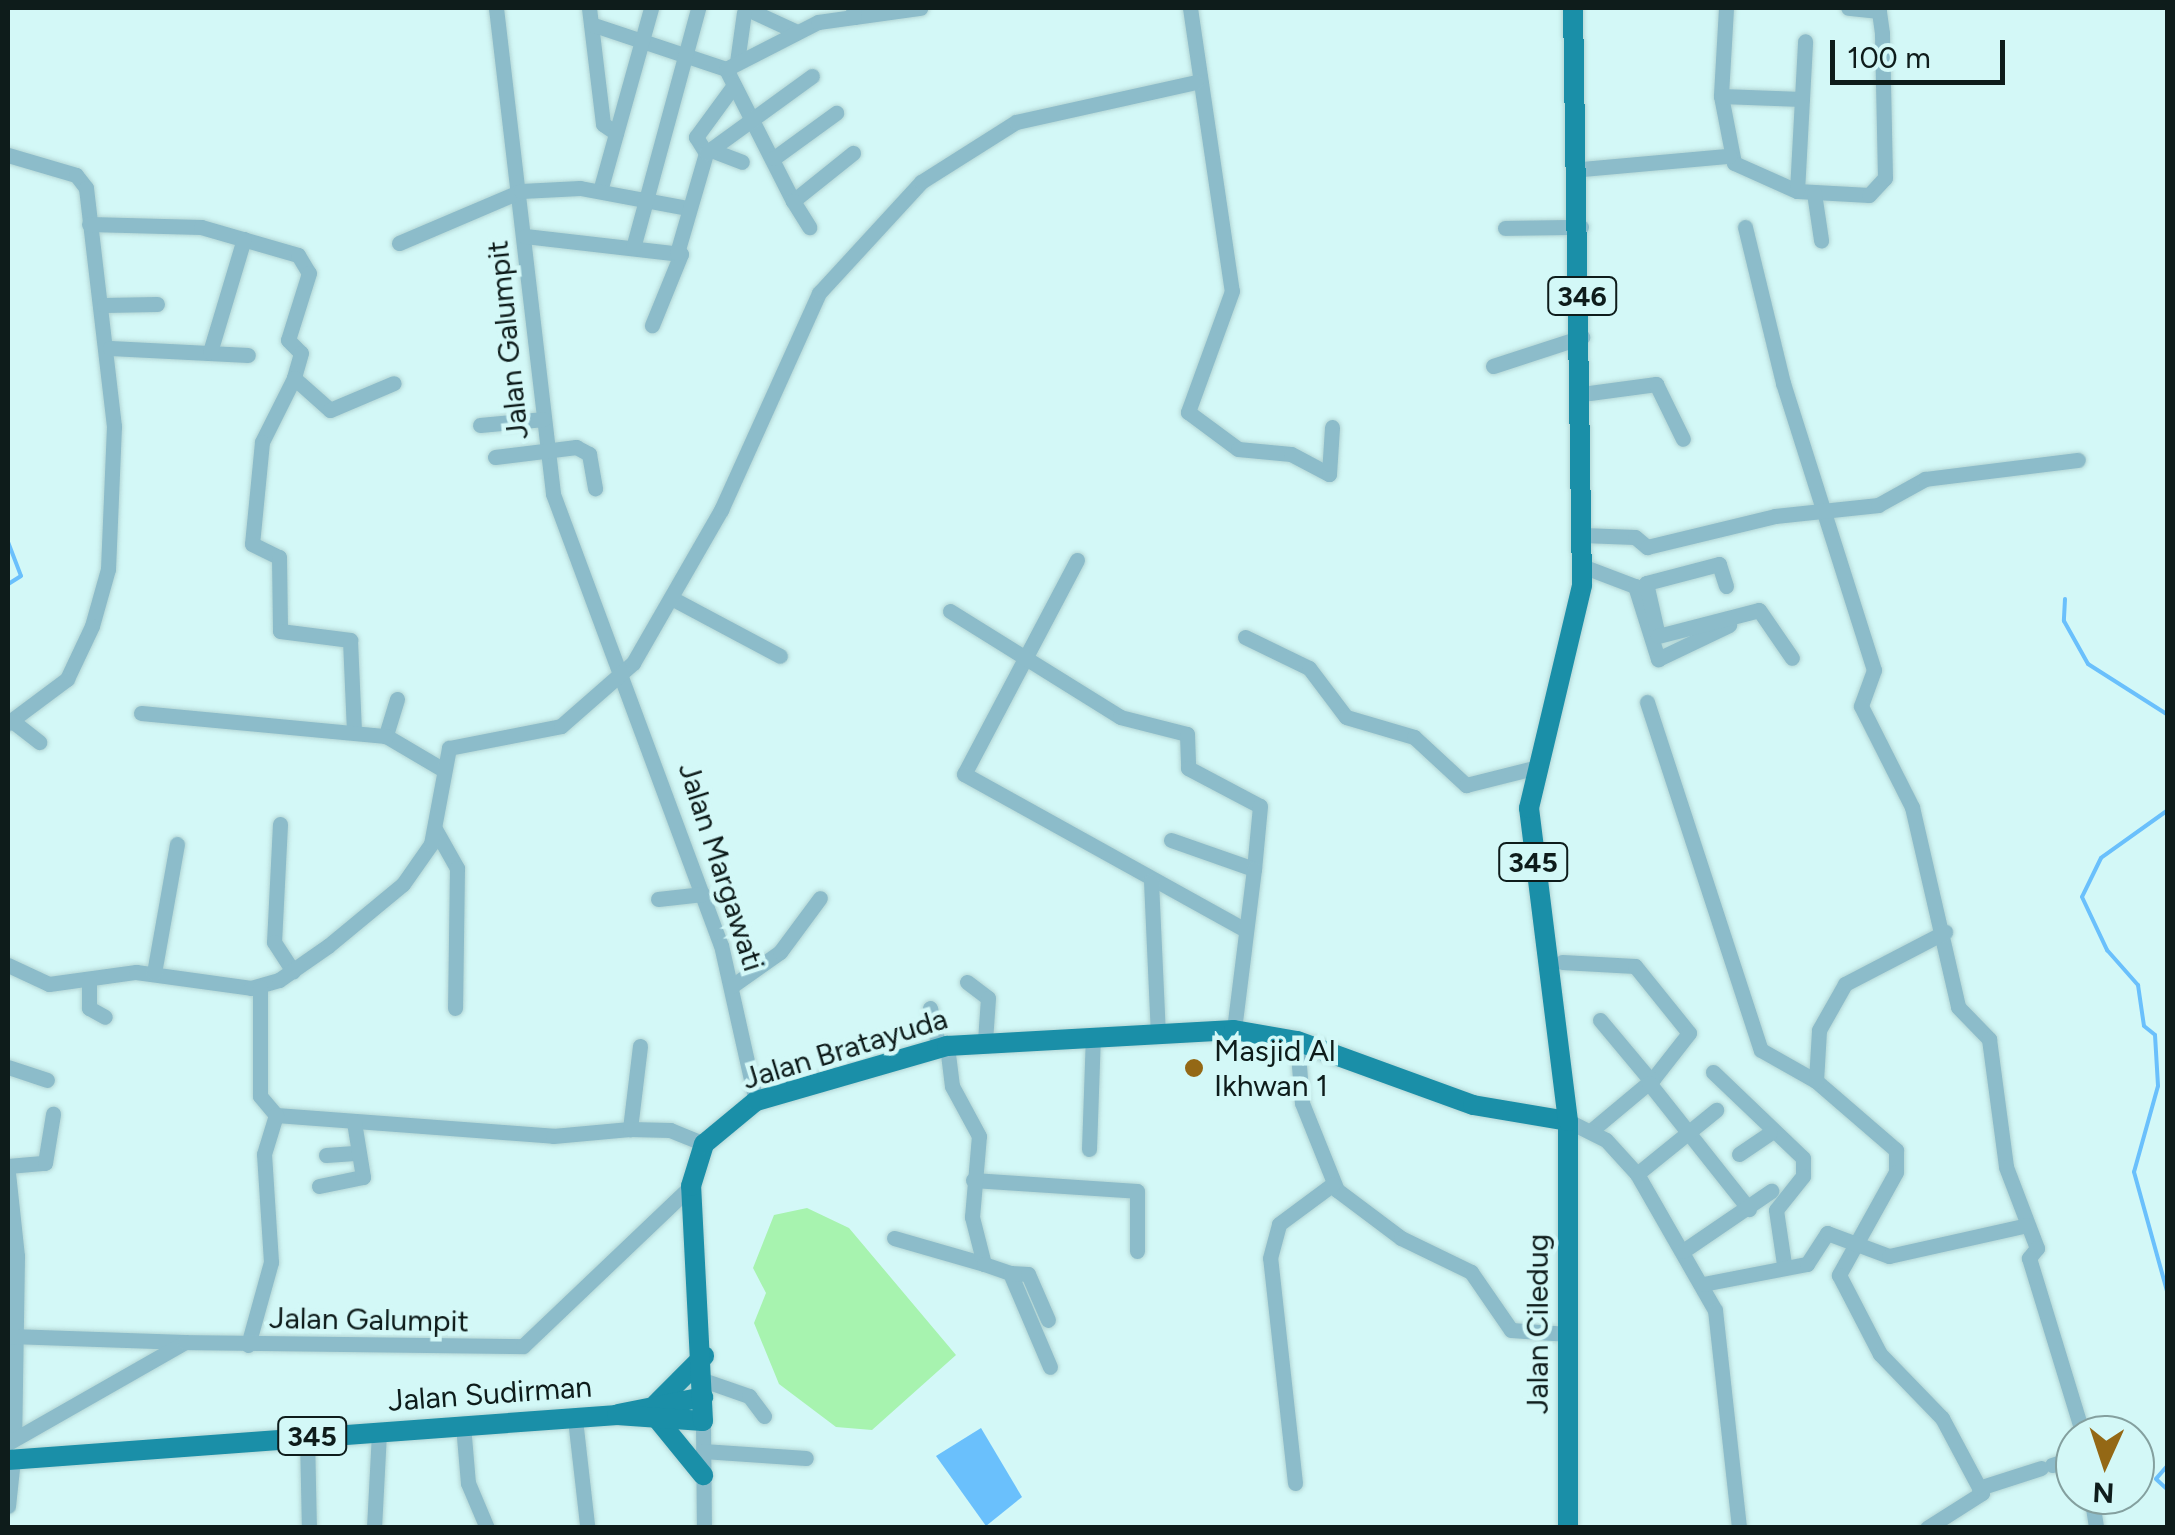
<!DOCTYPE html>
<style>
body{margin:0}
#map{position:relative;width:2175px;height:1535px;overflow:hidden;background:#d3f8f7;font-family:Figtree,sans-serif}
div>[style]{position:absolute}
[style*='--x']{left:calc(var(--x)*1px);top:calc(var(--y)*1px);width:calc(var(--w)*1px);rotate:calc(var(--a)*1deg)}
.green>*{inset:0;background:#a7f3af}
.water>*{inset:0;background:#6ac0fc}
.stream>*{height:4px;margin:-2px;padding:0 2px;transform-origin:2px;border-radius:2px;background:#6ac0fc}
.roads{filter:drop-shadow(0 0 2px #b3d5d4) drop-shadow(0 0 2px #b3d5d4)}
.minor>*{height:15px;margin:-7.5px;padding:0 7.5px;transform-origin:7.5px;border-radius:7.5px;background:#8cbcca}
.major>*{height:20px;margin:-10px;padding:0 10px;transform-origin:10px;border-radius:10px;background:#1a8fa8}
.dots>*{width:28px;height:28px;translate:-50% -50%;box-sizing:border-box;border:5px solid #d3f8f7;border-radius:50%}
span{translate:-50% -50%;white-space:nowrap;text-align:center;line-height:1.15;-webkit-text-stroke:9px #d3f8f7;paint-order:stroke}
.shield-label span{padding:2px 8px;background:#d3f8f7;border:2px solid;border-radius:8px;-webkit-text-stroke-width:0}
.shield-label{font-size:28px;color:#0e1c1b;font-weight:700}
.street-label{font-size:30px;color:#0e1c1b}
.poi-label{font-size:30px;color:#0e1c1b}
.left{translate:0 -50%;text-align:left}
.frame{position:absolute;inset:0;border:10px solid #0e1c1b;pointer-events:none}
.north{position:absolute;left:2055px;top:1415px;width:100px;height:100px;box-sizing:border-box;background:#d3f8f7;border:2px solid #84a09f;border-radius:50%;rotate:183deg;font-size:28px;font-weight:700;line-height:40px;text-align:center;color:#0e1c1b}
.north::after{content:'';display:block;margin:auto;width:35px;height:45px;background:#946815;clip-path:polygon(50% 0,100% 100%,50% 72%,0 100%)}
.scale{position:absolute;left:1830px;top:40px;width:175px;height:45px;box-sizing:border-box;border:5px solid #0e1c1b;border-top:0;padding-left:12px;font-size:30px;line-height:35px;white-space:nowrap;color:#0e1c1b;-webkit-text-stroke:8px #d3f8f7;paint-order:stroke}
</style>
<div id="map">
<div class="green">
<div style="clip-path:polygon(807px 1208px,849px 1228px,956px 1355px,872px 1430px,836px 1427px,779px 1384px,754px 1323px,766px 1293px,753px 1268px,774px 1215px)"></div>
</div>
<div class="water">
<div style="clip-path:polygon(981px 1428px,1022px 1497px,986px 1526px,936px 1456px)"></div>
</div>
<div class="stream">
<div style="--x:8;--y:542;--w:36;--a:69"></div>
<div style="--x:21;--y:576;--w:15;--a:148"></div>
<div style="--x:2065;--y:599;--w:22;--a:93"></div>
<div style="--x:2064;--y:621;--w:49;--a:60.8"></div>
<div style="--x:2088;--y:664;--w:95;--a:32.5"></div>
<div style="--x:2168;--y:810;--w:82;--a:144.4"></div>
<div style="--x:2101;--y:858;--w:43;--a:116"></div>
<div style="--x:2082;--y:897;--w:59;--a:64.7"></div>
<div style="--x:2107;--y:950;--w:47;--a:48.5"></div>
<div style="--x:2138;--y:985;--w:41;--a:81.7"></div>
<div style="--x:2144;--y:1026;--w:14;--a:39"></div>
<div style="--x:2155;--y:1035;--w:51;--a:86.6"></div>
<div style="--x:2158;--y:1086;--w:89;--a:105.6"></div>
<div style="--x:2134;--y:1172;--w:128;--a:74.5"></div>
<div style="--x:2168;--y:1465;--w:18;--a:131"></div>
<div style="--x:2156;--y:1479;--w:16;--a:43"></div>
</div>
<div class="roads">
<div class="minor">
<div style="--x:496;--y:8;--w:489;--a:83.3"></div>
<div style="--x:553;--y:494;--w:481;--a:69.6"></div>
<div style="--x:721;--y:945;--w:160;--a:77.4"></div>
<div style="--x:589;--y:8;--w:117;--a:83.1"></div>
<div style="--x:603;--y:124;--w:16;--a:35"></div>
<div style="--x:745;--y:8;--w:57;--a:24.8"></div>
<div style="--x:1190;--y:8;--w:286;--a:81.6"></div>
<div style="--x:1232;--y:291;--w:129;--a:110"></div>
<div style="--x:1188;--y:412;--w:62;--a:36.5"></div>
<div style="--x:1238;--y:449;--w:53;--a:5.4"></div>
<div style="--x:1291;--y:454;--w:43;--a:27.8"></div>
<div style="--x:1329;--y:474;--w:47;--a:-86.3"></div>
<div style="--x:1726;--y:8;--w:88;--a:93.3"></div>
<div style="--x:1721;--y:96;--w:68;--a:79"></div>
<div style="--x:1734;--y:163;--w:69;--a:24"></div>
<div style="--x:1797;--y:191;--w:72;--a:3.2"></div>
<div style="--x:1869;--y:195;--w:23;--a:-47"></div>
<div style="--x:1885;--y:178;--w:145;--a:-91.2"></div>
<div style="--x:1882;--y:33;--w:22;--a:-98"></div>
<div style="--x:1879;--y:11;--w:31;--a:-174"></div>
<div style="--x:854;--y:17;--w:67;--a:-7.8"></div>
<div style="--x:591;--y:24;--w:142;--a:18.4"></div>
<div style="--x:726;--y:69;--w:148;--a:63.1"></div>
<div style="--x:793;--y:201;--w:77;--a:-38.7"></div>
<div style="--x:737;--y:62;--w:50;--a:-82"></div>
<div style="--x:726;--y:69;--w:103;--a:-27.1"></div>
<div style="--x:818;--y:22;--w:36;--a:-8"></div>
<div style="--x:854;--y:17;--w:9;--a:-96"></div>
<div style="--x:1721;--y:96;--w:81;--a:2.1"></div>
<div style="--x:711;--y:150;--w:33;--a:21"></div>
<div style="--x:706;--y:153;--w:19;--a:-122"></div>
<div style="--x:696;--y:137;--w:64;--a:-53.8"></div>
<div style="--x:8;--y:155;--w:71;--a:16.4"></div>
<div style="--x:76;--y:175;--w:16;--a:52"></div>
<div style="--x:86;--y:188;--w:240;--a:83.3"></div>
<div style="--x:114;--y:426;--w:143;--a:92.4"></div>
<div style="--x:108;--y:569;--w:59;--a:105.7"></div>
<div style="--x:92;--y:626;--w:59;--a:115.3"></div>
<div style="--x:67;--y:679;--w:74;--a:143.3"></div>
<div style="--x:774;--y:158;--w:77;--a:-36"></div>
<div style="--x:1582;--y:169;--w:148;--a:-5.1"></div>
<div style="--x:600;--y:191;--w:190;--a:-74.4"></div>
<div style="--x:1797;--y:191;--w:150;--a:-86.9"></div>
<div style="--x:1814;--y:193;--w:48;--a:81.5"></div>
<div style="--x:793;--y:201;--w:31;--a:58"></div>
<div style="--x:89;--y:224;--w:112;--a:1.5"></div>
<div style="--x:201;--y:227;--w:101;--a:16.1"></div>
<div style="--x:298;--y:255;--w:21;--a:59"></div>
<div style="--x:309;--y:273;--w:70;--a:107.4"></div>
<div style="--x:288;--y:340;--w:18;--a:45"></div>
<div style="--x:301;--y:353;--w:26;--a:106"></div>
<div style="--x:294;--y:378;--w:48;--a:41.6"></div>
<div style="--x:330;--y:410;--w:69;--a:-22.9"></div>
<div style="--x:1745;--y:227;--w:161;--a:76.3"></div>
<div style="--x:1783;--y:383;--w:301;--a:72.4"></div>
<div style="--x:1874;--y:670;--w:38;--a:110"></div>
<div style="--x:1861;--y:706;--w:113;--a:63.2"></div>
<div style="--x:1912;--y:807;--w:205;--a:77"></div>
<div style="--x:1958;--y:1007;--w:45;--a:45.9"></div>
<div style="--x:1989;--y:1039;--w:129;--a:82.4"></div>
<div style="--x:2006;--y:1167;--w:87;--a:69.1"></div>
<div style="--x:2037;--y:1248;--w:13;--a:129"></div>
<div style="--x:2029;--y:1258;--w:185;--a:73"></div>
<div style="--x:1505;--y:228;--w:76;--a:-0.8"></div>
<div style="--x:525;--y:236;--w:157;--a:6.6"></div>
<div style="--x:681;--y:254;--w:77;--a:112.2"></div>
<div style="--x:399;--y:243;--w:133;--a:-23.1"></div>
<div style="--x:521;--y:191;--w:59;--a:-2.9"></div>
<div style="--x:580;--y:188;--w:110;--a:10.5"></div>
<div style="--x:633;--y:248;--w:249;--a:-74.8"></div>
<div style="--x:677;--y:253;--w:104;--a:-73.8"></div>
<div style="--x:706;--y:153;--w:131;--a:-36"></div>
<div style="--x:104;--y:305;--w:53;--a:-1.1"></div>
<div style="--x:110;--y:348;--w:138;--a:2.9"></div>
<div style="--x:210;--y:352;--w:118;--a:-73.3"></div>
<div style="--x:1493;--y:366;--w:94;--a:-18"></div>
<div style="--x:294;--y:378;--w:72;--a:116.6"></div>
<div style="--x:262;--y:442;--w:102;--a:95.6"></div>
<div style="--x:252;--y:544;--w:30;--a:26"></div>
<div style="--x:279;--y:557;--w:74;--a:89.2"></div>
<div style="--x:280;--y:631;--w:71;--a:7.3"></div>
<div style="--x:350;--y:640;--w:92;--a:87.5"></div>
<div style="--x:1582;--y:394;--w:75;--a:-7.7"></div>
<div style="--x:1656;--y:384;--w:61;--a:63.9"></div>
<div style="--x:480;--y:425;--w:64;--a:-5.4"></div>
<div style="--x:495;--y:457;--w:82;--a:-7"></div>
<div style="--x:576;--y:447;--w:15;--a:28"></div>
<div style="--x:589;--y:454;--w:35;--a:80"></div>
<div style="--x:1582;--y:535;--w:53;--a:2.2"></div>
<div style="--x:1635;--y:537;--w:16;--a:40"></div>
<div style="--x:1647;--y:547;--w:132;--a:-13.6"></div>
<div style="--x:1775;--y:516;--w:104;--a:-6.1"></div>
<div style="--x:1878;--y:505;--w:54;--a:-29"></div>
<div style="--x:1925;--y:479;--w:154;--a:-7.1"></div>
<div style="--x:1077;--y:560;--w:242;--a:117.8"></div>
<div style="--x:964;--y:774;--w:321;--a:29"></div>
<div style="--x:1582;--y:566;--w:57;--a:20.7"></div>
<div style="--x:1635;--y:586;--w:77;--a:72.5"></div>
<div style="--x:1658;--y:659;--w:79;--a:-25.6"></div>
<div style="--x:1726;--y:586;--w:23;--a:-108"></div>
<div style="--x:1719;--y:564;--w:75;--a:165.4"></div>
<div style="--x:1646;--y:583;--w:54;--a:77.2"></div>
<div style="--x:1658;--y:636;--w:104;--a:-14.4"></div>
<div style="--x:1759;--y:610;--w:58;--a:55.5"></div>
<div style="--x:673;--y:599;--w:121;--a:28"></div>
<div style="--x:950;--y:611;--w:200;--a:31.9"></div>
<div style="--x:1120;--y:717;--w:69;--a:14.2"></div>
<div style="--x:1187;--y:734;--w:34;--a:88"></div>
<div style="--x:1188;--y:768;--w:81;--a:27.8"></div>
<div style="--x:1260;--y:806;--w:63;--a:95.4"></div>
<div style="--x:1245;--y:637;--w:71;--a:25.8"></div>
<div style="--x:1309;--y:668;--w:61;--a:52.9"></div>
<div style="--x:1346;--y:717;--w:71;--a:16.4"></div>
<div style="--x:1414;--y:737;--w:71;--a:42.7"></div>
<div style="--x:1466;--y:785;--w:74;--a:-14"></div>
<div style="--x:397;--y:699;--w:39;--a:107"></div>
<div style="--x:386;--y:736;--w:65;--a:30.5"></div>
<div style="--x:1647;--y:702;--w:366;--a:71.9"></div>
<div style="--x:1761;--y:1050;--w:63;--a:29.4"></div>
<div style="--x:1816;--y:1081;--w:106;--a:40.8"></div>
<div style="--x:1896;--y:1150;--w:22;--a:90"></div>
<div style="--x:1896;--y:1172;--w:118;--a:119"></div>
<div style="--x:1839;--y:1275;--w:89;--a:62.6"></div>
<div style="--x:1880;--y:1354;--w:89;--a:45.9"></div>
<div style="--x:1942;--y:1418;--w:85;--a:61.9"></div>
<div style="--x:1982;--y:1493;--w:65;--a:147.5"></div>
<div style="--x:141;--y:713;--w:246;--a:5.4"></div>
<div style="--x:11;--y:720;--w:36;--a:38"></div>
<div style="--x:280;--y:824;--w:118;--a:92.9"></div>
<div style="--x:274;--y:942;--w:35;--a:57"></div>
<div style="--x:435;--y:829;--w:45;--a:60.6"></div>
<div style="--x:457;--y:868;--w:140;--a:90.8"></div>
<div style="--x:1171;--y:840;--w:88;--a:19.3"></div>
<div style="--x:1254;--y:869;--w:162;--a:97.1"></div>
<div style="--x:1151;--y:881;--w:153;--a:87.4"></div>
<div style="--x:658;--y:899;--w:45;--a:-6.3"></div>
<div style="--x:1562;--y:962;--w:73;--a:3.1"></div>
<div style="--x:1635;--y:966;--w:86;--a:51.1"></div>
<div style="--x:1689;--y:1033;--w:58;--a:128"></div>
<div style="--x:1653;--y:1079;--w:80;--a:140.1"></div>
<div style="--x:8;--y:965;--w:45;--a:24.9"></div>
<div style="--x:49;--y:984;--w:88;--a:-7.9"></div>
<div style="--x:136;--y:972;--w:116;--a:7.9"></div>
<div style="--x:251;--y:988;--w:29;--a:-16"></div>
<div style="--x:279;--y:980;--w:60;--a:-34.8"></div>
<div style="--x:328;--y:946;--w:97;--a:-39.6"></div>
<div style="--x:403;--y:884;--w:49;--a:-55"></div>
<div style="--x:431;--y:844;--w:98;--a:-79.4"></div>
<div style="--x:449;--y:748;--w:114;--a:-11.1"></div>
<div style="--x:561;--y:726;--w:96;--a:-41.2"></div>
<div style="--x:633;--y:663;--w:177;--a:-60.1"></div>
<div style="--x:721;--y:510;--w:238;--a:-65.7"></div>
<div style="--x:819;--y:293;--w:151;--a:-47.4"></div>
<div style="--x:921;--y:182;--w:112;--a:-32.3"></div>
<div style="--x:1016;--y:122;--w:184;--a:-12.5"></div>
<div style="--x:154;--y:973;--w:131;--a:-79.9"></div>
<div style="--x:89;--y:979;--w:29;--a:90"></div>
<div style="--x:89;--y:1008;--w:18;--a:29"></div>
<div style="--x:967;--y:982;--w:26;--a:37"></div>
<div style="--x:988;--y:998;--w:43;--a:94"></div>
<div style="--x:732;--y:986;--w:59;--a:-35.3"></div>
<div style="--x:780;--y:952;--w:67;--a:-53.5"></div>
<div style="--x:260;--y:987;--w:109;--a:90"></div>
<div style="--x:260;--y:1096;--w:25;--a:50"></div>
<div style="--x:276;--y:1115;--w:278;--a:4.3"></div>
<div style="--x:553;--y:1136;--w:77;--a:-5.2"></div>
<div style="--x:930;--y:1008;--w:41;--a:77.3"></div>
<div style="--x:1600;--y:1020;--w:80;--a:50.1"></div>
<div style="--x:1297;--y:1041;--w:62;--a:85.4"></div>
<div style="--x:1302;--y:1103;--w:94;--a:68.1"></div>
<div style="--x:1337;--y:1190;--w:80;--a:36.9"></div>
<div style="--x:1401;--y:1238;--w:78;--a:25.9"></div>
<div style="--x:1471;--y:1272;--w:70;--a:55.4"></div>
<div style="--x:1511;--y:1330;--w:57;--a:4"></div>
<div style="--x:640;--y:1046;--w:84;--a:96.9"></div>
<div style="--x:630;--y:1129;--w:40;--a:1.4"></div>
<div style="--x:670;--y:1130;--w:37;--a:22"></div>
<div style="--x:8;--y:1067;--w:41;--a:18.4"></div>
<div style="--x:1713;--y:1072;--w:124;--a:43.7"></div>
<div style="--x:1803;--y:1158;--w:18;--a:90"></div>
<div style="--x:1803;--y:1176;--w:43;--a:128.5"></div>
<div style="--x:1776;--y:1210;--w:55;--a:81.6"></div>
<div style="--x:1816;--y:1081;--w:51;--a:-86.6"></div>
<div style="--x:1819;--y:1030;--w:53;--a:-60.5"></div>
<div style="--x:1845;--y:984;--w:113;--a:-27.5"></div>
<div style="--x:1649;--y:1083;--w:161;--a:51.6"></div>
<div style="--x:1568;--y:1121;--w:42;--a:26.6"></div>
<div style="--x:1606;--y:1140;--w:46;--a:47.6"></div>
<div style="--x:1637;--y:1174;--w:157;--a:60.2"></div>
<div style="--x:1715;--y:1310;--w:219;--a:83.7"></div>
<div style="--x:1089;--y:1149;--w:112;--a:-88"></div>
<div style="--x:1739;--y:1154;--w:37;--a:-34"></div>
<div style="--x:326;--y:1155;--w:32;--a:-4"></div>
<div style="--x:8;--y:1166;--w:37;--a:-5"></div>
<div style="--x:45;--y:1163;--w:50;--a:-80.7"></div>
<div style="--x:8;--y:1173;--w:83;--a:83.8"></div>
<div style="--x:17;--y:1256;--w:182;--a:90.9"></div>
<div style="--x:1637;--y:1174;--w:102;--a:-39"></div>
<div style="--x:973;--y:1180;--w:164;--a:3.8"></div>
<div style="--x:1137;--y:1191;--w:60;--a:90"></div>
<div style="--x:319;--y:1186;--w:45;--a:-11.6"></div>
<div style="--x:363;--y:1177;--w:56;--a:-99.3"></div>
<div style="--x:894;--y:1238;--w:94;--a:16.1"></div>
<div style="--x:984;--y:1264;--w:49;--a:-104.3"></div>
<div style="--x:972;--y:1217;--w:81;--a:-85.1"></div>
<div style="--x:979;--y:1136;--w:57;--a:-118.4"></div>
<div style="--x:952;--y:1086;--w:40;--a:-97.1"></div>
<div style="--x:1683;--y:1251;--w:107;--a:-34.3"></div>
<div style="--x:984;--y:1264;--w:28;--a:19"></div>
<div style="--x:1010;--y:1273;--w:102;--a:66.9"></div>
<div style="--x:1010;--y:1273;--w:18;--a:3"></div>
<div style="--x:1028;--y:1274;--w:50;--a:66.5"></div>
<div style="--x:1703;--y:1284;--w:106;--a:-10.9"></div>
<div style="--x:1807;--y:1264;--w:37;--a:-57"></div>
<div style="--x:1827;--y:1233;--w:66;--a:20.4"></div>
<div style="--x:1889;--y:1256;--w:142;--a:-12.6"></div>
<div style="--x:10;--y:1336;--w:175;--a:2"></div>
<div style="--x:248;--y:1345;--w:86;--a:-74.5"></div>
<div style="--x:271;--y:1262;--w:108;--a:-93.7"></div>
<div style="--x:264;--y:1154;--w:41;--a:-72.9"></div>
<div style="--x:703;--y:1380;--w:49;--a:19.2"></div>
<div style="--x:749;--y:1396;--w:25;--a:53"></div>
<div style="--x:575;--y:1419;--w:106;--a:83.5"></div>
<div style="--x:703;--y:1421;--w:107;--a:89.5"></div>
<div style="--x:463;--y:1425;--w:58;--a:85.1"></div>
<div style="--x:468;--y:1483;--w:49;--a:67.1"></div>
<div style="--x:307;--y:1436;--w:92;--a:88.8"></div>
<div style="--x:8;--y:1443;--w:204;--a:-29.7"></div>
<div style="--x:185;--y:1342;--w:338;--a:0.7"></div>
<div style="--x:523;--y:1346;--w:232;--a:-43.6"></div>
<div style="--x:703;--y:1451;--w:103;--a:3.9"></div>
<div style="--x:2052;--y:1465;--w:24;--a:-17"></div>
<div style="--x:1295;--y:1483;--w:226;--a:-96.3"></div>
<div style="--x:1270;--y:1258;--w:35;--a:-75"></div>
<div style="--x:1279;--y:1224;--w:67;--a:-36.5"></div>
<div style="--x:1979;--y:1488;--w:65;--a:-17.9"></div>
<div style="--x:2091;--y:1495;--w:33;--a:81"></div>
<div style="--x:8;--y:1506;--w:47;--a:-83.9"></div>
<div style="--x:374;--y:1528;--w:97;--a:-87"></div>
</div>
<div class="major">
<div style="--x:656;--y:1404;--w:68;--a:-45"></div>
<div style="--x:618;--y:1414;--w:87;--a:-11.3"></div>
<div style="--x:659;--y:1421;--w:70;--a:50.8"></div>
<div style="--x:8;--y:1460;--w:611;--a:-4.23"></div>
<div style="--x:617;--y:1415;--w:86;--a:4"></div>
<div style="--x:703;--y:1421;--w:235;--a:-92.9"></div>
<div style="--x:691;--y:1186;--w:44;--a:-72.8"></div>
<div style="--x:704;--y:1144;--w:67;--a:-39.6"></div>
<div style="--x:756;--y:1101;--w:199;--a:-16.1"></div>
<div style="--x:947;--y:1046;--w:287;--a:-3.2"></div>
<div style="--x:1234;--y:1030;--w:64;--a:9.9"></div>
<div style="--x:1297;--y:1041;--w:187;--a:20"></div>
<div style="--x:1473;--y:1105;--w:96;--a:9.6"></div>
<div style="--x:1568;--y:1528;--w:407;--a:-90"></div>
<div style="--x:1568;--y:1121;--w:315;--a:-97.1"></div>
<div style="--x:1529;--y:808;--w:229;--a:-76.6"></div>
<div style="--x:1582;--y:585;--w:577;--a:-90.89"></div>
</div>
</div>
<div class="dots">
<div style="left:1194px;top:1068px;background:#946815"></div>
</div>
<div class="shield-label">
<span style="left:1582px;top:296px">346</span>
<span style="left:1533px;top:862px">345</span>
<span style="left:312px;top:1436px">345</span>
</div>
<div class="street-label">
<span style="left:508px;top:340px;rotate:-96deg">Jalan Galumpit</span>
<span style="left:721px;top:867px;rotate:72deg">Jalan Margawati</span>
<span style="left:845px;top:1049px;rotate:-17deg">Jalan Bratayuda</span>
<span style="left:369px;top:1320px;rotate:1deg">Jalan Galumpit</span>
<span style="left:1538px;top:1324px;rotate:-90deg">Jalan Ciledug</span>
<span style="left:490px;top:1394px;rotate:-4deg">Jalan Sudirman</span>
</div>
<div class="poi-label">
<span class="left" style="left:1214px;top:1068px">Masjid Al<br>Ikhwan 1</span>
</div>
<div class="frame"></div>
<div class="north">N</div>
<div class="scale">100 m</div>
</div>
